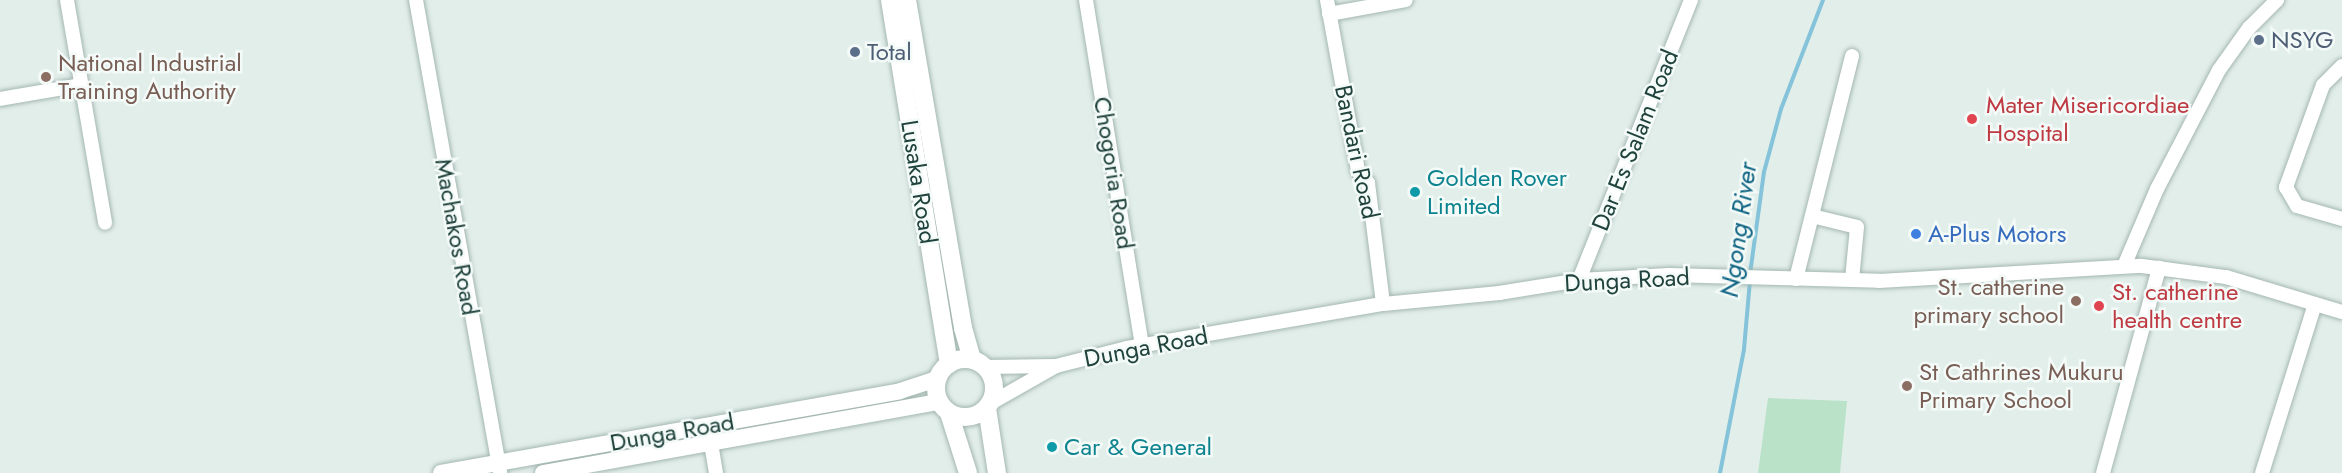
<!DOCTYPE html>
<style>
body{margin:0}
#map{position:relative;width:2342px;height:473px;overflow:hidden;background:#e2eeea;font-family:Jost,sans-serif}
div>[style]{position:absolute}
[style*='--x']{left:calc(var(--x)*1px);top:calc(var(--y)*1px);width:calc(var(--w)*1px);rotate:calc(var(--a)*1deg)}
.green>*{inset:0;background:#b9e2c8}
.stream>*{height:4px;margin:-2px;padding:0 2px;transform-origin:2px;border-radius:2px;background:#84c3d9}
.roads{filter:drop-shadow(0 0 2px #a4b7b2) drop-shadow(0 0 2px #a4b7b2)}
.minor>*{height:14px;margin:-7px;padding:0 7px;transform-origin:7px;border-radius:7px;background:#fff}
.tertiary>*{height:16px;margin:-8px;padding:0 8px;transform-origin:8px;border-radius:8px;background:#fff}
.secondary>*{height:18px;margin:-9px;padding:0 9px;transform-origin:9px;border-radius:9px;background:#fff}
.secondary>.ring{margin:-9px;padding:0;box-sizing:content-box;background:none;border:18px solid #fff;border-radius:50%}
.dots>*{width:16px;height:16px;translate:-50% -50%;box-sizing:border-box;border:3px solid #f3faf7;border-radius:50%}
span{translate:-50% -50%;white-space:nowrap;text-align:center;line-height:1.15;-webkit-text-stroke:5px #f3faf7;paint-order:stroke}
.service-label{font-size:24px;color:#4e5e75}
.left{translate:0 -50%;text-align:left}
.education-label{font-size:24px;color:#785e54}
.right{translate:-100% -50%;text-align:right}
.health-label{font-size:24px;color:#be3a42}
.street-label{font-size:24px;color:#20423c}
.culture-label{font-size:24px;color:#0d838f}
.shop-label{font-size:24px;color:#366cbe}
.water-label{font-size:26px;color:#126685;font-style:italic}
</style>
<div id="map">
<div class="green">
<div style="clip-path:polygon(1768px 398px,1847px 401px,1840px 473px,1758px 473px)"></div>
</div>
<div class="stream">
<div style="--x:1750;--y:274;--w:103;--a:-82.2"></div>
<div style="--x:1764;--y:172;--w:65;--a:-74.9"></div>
<div style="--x:1781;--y:109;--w:117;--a:-68.9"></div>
<div style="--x:1720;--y:473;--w:126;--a:-79"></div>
<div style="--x:1744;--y:349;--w:68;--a:-85"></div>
</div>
<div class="roads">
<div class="minor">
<div style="--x:67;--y:0;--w:226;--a:80.3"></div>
<div style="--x:416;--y:0;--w:480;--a:79.9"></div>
<div style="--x:1086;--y:0;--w:351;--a:80.8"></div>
<div style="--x:1327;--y:0;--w:174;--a:79.7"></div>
<div style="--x:1358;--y:171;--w:16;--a:50"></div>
<div style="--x:1368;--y:183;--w:122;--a:82.9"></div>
<div style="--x:1329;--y:14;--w:78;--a:-10.3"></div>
<div style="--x:2342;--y:66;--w:27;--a:135"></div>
<div style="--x:2323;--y:85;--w:109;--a:109.9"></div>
<div style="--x:2286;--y:187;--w:22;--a:60"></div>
<div style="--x:2297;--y:206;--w:47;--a:16.1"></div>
<div style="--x:0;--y:99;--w:82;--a:-9.8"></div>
<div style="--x:1812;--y:216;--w:46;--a:13.7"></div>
<div style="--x:1857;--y:227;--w:53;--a:95.4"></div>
<div style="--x:2124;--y:266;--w:84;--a:-66.8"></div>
<div style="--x:2157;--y:189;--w:134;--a:-62.5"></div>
<div style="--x:2219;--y:70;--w:52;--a:-54.5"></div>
<div style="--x:2249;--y:28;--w:40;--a:-45"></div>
<div style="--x:1796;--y:279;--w:230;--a:-75.9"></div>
<div style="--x:1579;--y:280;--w:302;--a:-68.2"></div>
<div style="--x:985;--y:367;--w:71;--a:-0.8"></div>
<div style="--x:1056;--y:366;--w:73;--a:-14.2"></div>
<div style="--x:1127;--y:348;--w:260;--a:-9.8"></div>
<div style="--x:1383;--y:304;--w:117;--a:-5.4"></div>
<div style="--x:1499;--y:293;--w:81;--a:-9.2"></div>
<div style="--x:1579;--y:280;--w:90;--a:-3.2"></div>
<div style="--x:1669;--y:275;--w:210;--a:1.6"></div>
<div style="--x:1879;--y:281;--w:263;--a:-3.3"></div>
<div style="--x:2142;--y:266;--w:85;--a:7.5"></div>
<div style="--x:2226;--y:277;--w:121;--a:16.8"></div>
<div style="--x:991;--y:403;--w:75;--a:-29.6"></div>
<div style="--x:708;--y:426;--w:48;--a:80.3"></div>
<div style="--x:2103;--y:473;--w:213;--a:-74.7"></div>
<div style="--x:2262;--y:473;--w:177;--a:-72.6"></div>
</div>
<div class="tertiary">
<div style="--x:441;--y:473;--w:466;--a:-10.1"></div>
<div style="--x:900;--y:391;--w:39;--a:-18"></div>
<div style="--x:543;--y:473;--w:402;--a:-10.2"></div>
</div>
<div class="secondary">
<div style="--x:890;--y:0;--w:369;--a:80.8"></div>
<div style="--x:907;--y:0;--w:333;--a:80.3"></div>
<div style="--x:963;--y:328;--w:33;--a:74"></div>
<div class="ring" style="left:936px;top:359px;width:40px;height:40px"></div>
<div style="--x:987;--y:408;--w:66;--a:81.3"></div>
<div style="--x:949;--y:413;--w:63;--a:72.4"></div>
</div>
</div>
<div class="dots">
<div style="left:2259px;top:40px;background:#5c6f8a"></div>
<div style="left:855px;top:52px;background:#5c6f8a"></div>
<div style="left:46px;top:77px;background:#8d6e63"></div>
<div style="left:1972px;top:119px;background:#e0444e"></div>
<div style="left:1415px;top:192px;background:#0f9aa8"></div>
<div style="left:1916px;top:234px;background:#3f7fe0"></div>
<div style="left:2076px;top:301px;background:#8d6e63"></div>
<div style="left:2099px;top:306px;background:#e0444e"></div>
<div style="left:1907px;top:386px;background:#8d6e63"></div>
<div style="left:1052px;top:447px;background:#0f9aa8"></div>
</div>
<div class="service-label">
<span class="left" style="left:2271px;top:40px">NSYG</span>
<span class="left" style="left:867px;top:52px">Total</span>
</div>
<div class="education-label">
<span class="left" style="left:58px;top:77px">National Industrial<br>Training Authority</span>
<span class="right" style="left:2064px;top:301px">St. catherine<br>primary school</span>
<span class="left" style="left:1919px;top:386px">St Cathrines Mukuru<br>Primary School</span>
</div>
<div class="health-label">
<span class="left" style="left:1986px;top:119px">Mater Misericordiae<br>Hospital</span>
<span class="left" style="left:2112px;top:306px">St. catherine<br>health centre</span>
</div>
<div class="street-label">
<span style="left:1635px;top:140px;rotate:-68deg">Dar Es Salam Road</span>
<span style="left:1357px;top:152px;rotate:78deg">Bandari Road</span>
<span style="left:1114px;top:173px;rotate:81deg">Chogoria Road</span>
<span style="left:919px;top:182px;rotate:81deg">Lusaka Road</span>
<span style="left:457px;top:237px;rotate:80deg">Machakos Road</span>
<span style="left:1627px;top:280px;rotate:-3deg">Dunga Road</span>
<span style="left:1146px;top:347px;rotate:-11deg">Dunga Road</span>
<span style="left:672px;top:432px;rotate:-10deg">Dunga Road</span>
</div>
<div class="culture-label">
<span class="left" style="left:1427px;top:192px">Golden Rover<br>Limited</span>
<span class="left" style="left:1064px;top:447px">Car &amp; General</span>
</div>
<div class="shop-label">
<span class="left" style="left:1928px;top:234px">A-Plus Motors</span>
</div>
<div class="water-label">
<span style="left:1739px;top:230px;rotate:-82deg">Ngong River</span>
</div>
</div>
